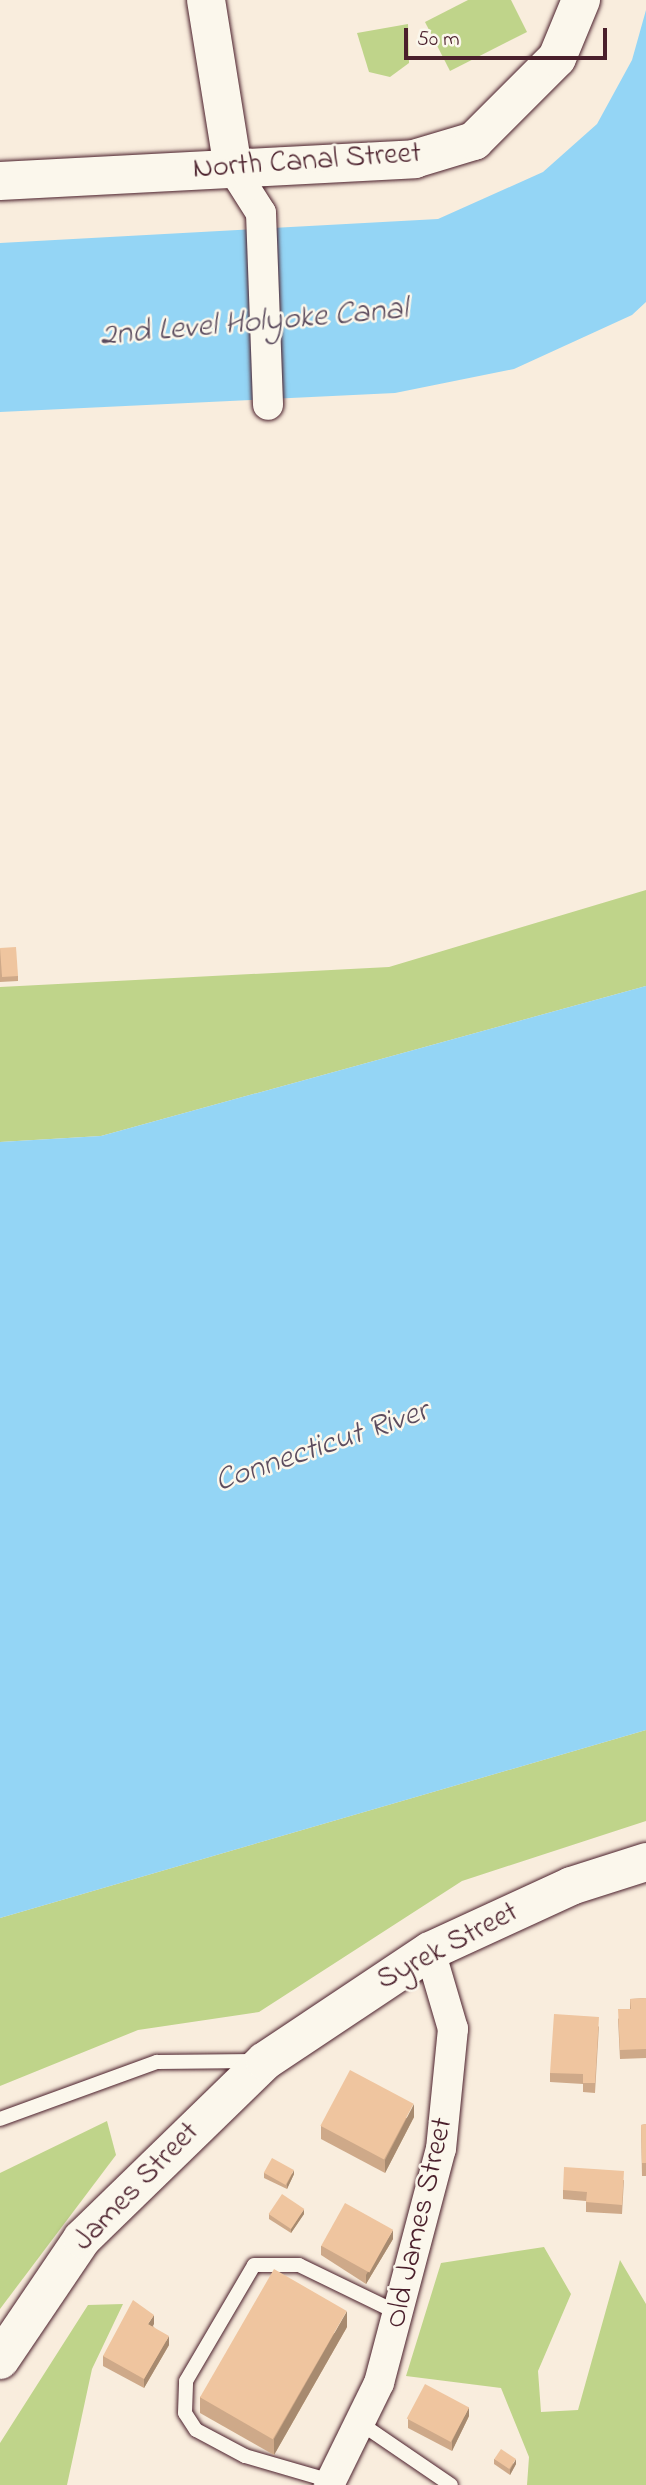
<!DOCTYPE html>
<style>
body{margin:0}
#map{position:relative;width:646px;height:2485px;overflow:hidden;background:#f9eddd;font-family:"Indie Flower",sans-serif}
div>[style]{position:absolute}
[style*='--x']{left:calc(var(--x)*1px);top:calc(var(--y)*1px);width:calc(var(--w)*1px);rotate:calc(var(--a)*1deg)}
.green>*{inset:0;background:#bfd48a}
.water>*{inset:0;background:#94d5f5}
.roads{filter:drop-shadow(0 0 2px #4a1f2b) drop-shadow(0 0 2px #4a1f2b)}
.lane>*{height:14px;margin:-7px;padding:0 7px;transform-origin:7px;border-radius:7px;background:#fbf7ec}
.street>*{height:30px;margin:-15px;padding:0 15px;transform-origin:15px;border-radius:15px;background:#fbf7ec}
.secondary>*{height:38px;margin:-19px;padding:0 19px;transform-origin:19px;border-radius:19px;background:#fbf7ec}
.wall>*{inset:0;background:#cea989}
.shaded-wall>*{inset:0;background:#a78a6f}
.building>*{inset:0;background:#efc59f;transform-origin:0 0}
span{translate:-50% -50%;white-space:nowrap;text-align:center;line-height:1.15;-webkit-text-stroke:5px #fbf7ec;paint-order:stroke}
.street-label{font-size:30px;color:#4a1f2b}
.water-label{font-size:32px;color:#5c4c5e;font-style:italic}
.scale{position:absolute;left:404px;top:28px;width:203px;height:32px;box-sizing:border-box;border:4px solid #4a1f2b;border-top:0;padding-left:9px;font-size:21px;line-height:24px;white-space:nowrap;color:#4a1f2b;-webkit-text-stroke:5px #fbf7ec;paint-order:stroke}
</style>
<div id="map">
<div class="green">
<div style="clip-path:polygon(468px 0,511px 0,527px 32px,450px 71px,425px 22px)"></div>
<div style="clip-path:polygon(408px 24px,409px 63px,390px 77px,369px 72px,357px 33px)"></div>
<div style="clip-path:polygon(646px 890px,646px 986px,101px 1136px,0 1142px,0 987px,389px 967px)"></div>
<div style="clip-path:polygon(646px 1730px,646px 1821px,462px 1881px,259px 2012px,138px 2030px,0 2086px,0 1918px)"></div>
<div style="clip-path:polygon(107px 2121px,116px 2155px,0 2309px,0 2173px)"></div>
<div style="clip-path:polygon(544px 2247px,571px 2294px,538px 2371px,541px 2412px,578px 2410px,620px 2260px,646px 2304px,646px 2485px,527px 2485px,529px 2457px,501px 2388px,406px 2376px,441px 2263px)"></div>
<div style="clip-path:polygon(123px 2304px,92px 2369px,67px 2485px,0 2485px,0 2443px,88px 2305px)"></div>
</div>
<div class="water">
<div style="clip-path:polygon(646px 10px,646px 302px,632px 315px,514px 369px,395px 393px,0 412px,0 243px,438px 219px,543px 172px,597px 124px,632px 60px)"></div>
<div style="clip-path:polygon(646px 986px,646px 1730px,0 1918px,0 1142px,101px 1136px)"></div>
</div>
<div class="roads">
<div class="lane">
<div style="--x:0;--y:2119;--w:167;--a:-20"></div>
<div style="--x:157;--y:2062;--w:98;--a:-0.6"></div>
<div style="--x:360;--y:2423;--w:110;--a:34.3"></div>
<div style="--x:331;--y:2481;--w:90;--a:-163.8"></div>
<div style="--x:245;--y:2456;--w:55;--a:-152"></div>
<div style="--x:196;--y:2430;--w:20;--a:-123"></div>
<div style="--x:185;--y:2413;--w:32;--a:-88"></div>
<div style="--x:186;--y:2381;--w:134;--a:-59.6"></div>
<div style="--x:254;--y:2265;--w:45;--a:0"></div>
<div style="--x:299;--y:2265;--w:112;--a:25.9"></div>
</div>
<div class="street">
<div style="--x:233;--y:169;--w:52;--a:57.5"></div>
<div style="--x:261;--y:213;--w:192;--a:87.9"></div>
<div style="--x:329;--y:2485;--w:114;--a:-63.9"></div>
<div style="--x:379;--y:2383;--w:242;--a:-75.2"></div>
<div style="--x:441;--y:2149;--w:121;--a:-84.3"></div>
<div style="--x:453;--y:2029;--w:81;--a:-106.4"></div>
</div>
<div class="secondary">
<div style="--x:206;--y:0;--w:171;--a:80.9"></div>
<div style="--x:0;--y:181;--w:415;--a:-3"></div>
<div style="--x:414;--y:159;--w:63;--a:-16.7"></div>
<div style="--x:474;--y:141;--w:117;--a:-45"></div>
<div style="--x:557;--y:58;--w:63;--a:-67.5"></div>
<div style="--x:0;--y:2360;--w:146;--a:-55.9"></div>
<div style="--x:82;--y:2239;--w:255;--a:-44.2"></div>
<div style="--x:265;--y:2061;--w:198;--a:-33.7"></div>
<div style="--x:430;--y:1951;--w:155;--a:-24.7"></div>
<div style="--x:571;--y:1886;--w:79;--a:-17.7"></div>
</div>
</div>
<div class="wall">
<div style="clip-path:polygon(0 948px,18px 976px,18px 981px,0 982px)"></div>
<div style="clip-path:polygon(646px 1998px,646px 2058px,620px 2059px,618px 2019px,630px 2009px,630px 1999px)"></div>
<div style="clip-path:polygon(599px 2026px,595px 2093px,583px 2092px,583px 2084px,550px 2082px,550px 2073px)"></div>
<div style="clip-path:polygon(414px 2117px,385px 2173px,321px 2139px,321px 2126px)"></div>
<div style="clip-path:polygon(646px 2124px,646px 2176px,642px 2176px,641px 2125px)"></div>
<div style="clip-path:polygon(264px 2173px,294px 2174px,287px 2189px,264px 2178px)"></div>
<div style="clip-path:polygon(624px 2180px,622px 2214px,586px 2212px,586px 2201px,563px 2199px,563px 2190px)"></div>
<div style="clip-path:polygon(269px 2214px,304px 2214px,291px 2233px,269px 2219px)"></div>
<div style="clip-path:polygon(393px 2239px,366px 2284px,321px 2255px,321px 2246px)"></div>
<div style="clip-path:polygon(154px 2324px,153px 2326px,169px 2345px,144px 2388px,103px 2366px,103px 2356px)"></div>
<div style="clip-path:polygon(347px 2327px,274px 2455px,200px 2413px,200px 2397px)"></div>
<div style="clip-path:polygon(469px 2416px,452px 2451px,408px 2428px,408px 2419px)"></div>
<div style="clip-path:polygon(494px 2459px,516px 2464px,510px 2475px,494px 2464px)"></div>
</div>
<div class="shaded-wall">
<div style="clip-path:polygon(414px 2104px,414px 2117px,385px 2173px,385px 2160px)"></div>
<div style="clip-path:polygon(294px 2170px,294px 2174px,287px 2189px,287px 2184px)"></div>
<div style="clip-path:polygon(304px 2209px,304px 2214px,291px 2233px,291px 2229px)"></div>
<div style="clip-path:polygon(393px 2230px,393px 2239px,366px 2284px,366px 2275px)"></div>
<div style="clip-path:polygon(347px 2311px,347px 2327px,274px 2455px,274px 2439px)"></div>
<div style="clip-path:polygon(154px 2315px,154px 2324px,148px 2333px,148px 2324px)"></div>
<div style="clip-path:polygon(169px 2336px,169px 2345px,144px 2388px,144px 2379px)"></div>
<div style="clip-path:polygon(469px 2407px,469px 2416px,452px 2451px,452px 2441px)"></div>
<div style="clip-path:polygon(516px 2459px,516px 2464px,510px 2475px,510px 2470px)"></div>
</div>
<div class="building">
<div style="left:16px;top:947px;width:29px;height:16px;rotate:86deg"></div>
<div style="clip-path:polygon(646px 1998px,646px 2049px,620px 2050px,618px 2009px,631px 2009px,630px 1999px)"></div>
<div style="clip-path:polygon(554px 2014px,599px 2017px,595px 2083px,583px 2083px,583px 2074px,550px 2073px)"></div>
<div style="left:350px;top:2070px;width:72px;height:63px;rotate:28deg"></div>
<div style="clip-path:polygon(646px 2124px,646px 2163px,642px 2163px,641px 2125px)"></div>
<div style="left:272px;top:2158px;width:25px;height:17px;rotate:29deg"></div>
<div style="clip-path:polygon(564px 2167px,624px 2171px,622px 2205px,586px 2202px,587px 2192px,563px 2190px)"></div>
<div style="left:282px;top:2194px;width:27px;height:24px;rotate:34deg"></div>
<div style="left:345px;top:2203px;width:55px;height:49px;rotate:29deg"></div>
<div style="left:274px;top:2269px;width:84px;height:148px;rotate:30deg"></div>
<div style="clip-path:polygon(133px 2300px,154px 2315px,148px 2324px,169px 2336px,144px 2379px,103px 2356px)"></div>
<div style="left:425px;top:2384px;width:50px;height:39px;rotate:28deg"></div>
<div style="left:501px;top:2449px;width:18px;height:12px;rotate:34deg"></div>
</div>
<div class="street-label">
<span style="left:307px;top:162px;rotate:-4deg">North Canal Street</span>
<span style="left:448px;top:1947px;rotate:-28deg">Syrek Street</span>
<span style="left:137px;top:2187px;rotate:-46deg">James Street</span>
<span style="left:420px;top:2223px;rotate:-77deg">Old James Street</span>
</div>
<div class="water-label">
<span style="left:254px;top:324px;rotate:-5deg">2nd Level Holyoke Canal</span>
<span style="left:322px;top:1448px;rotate:-19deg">Connecticut River</span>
</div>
<div class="scale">50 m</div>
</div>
